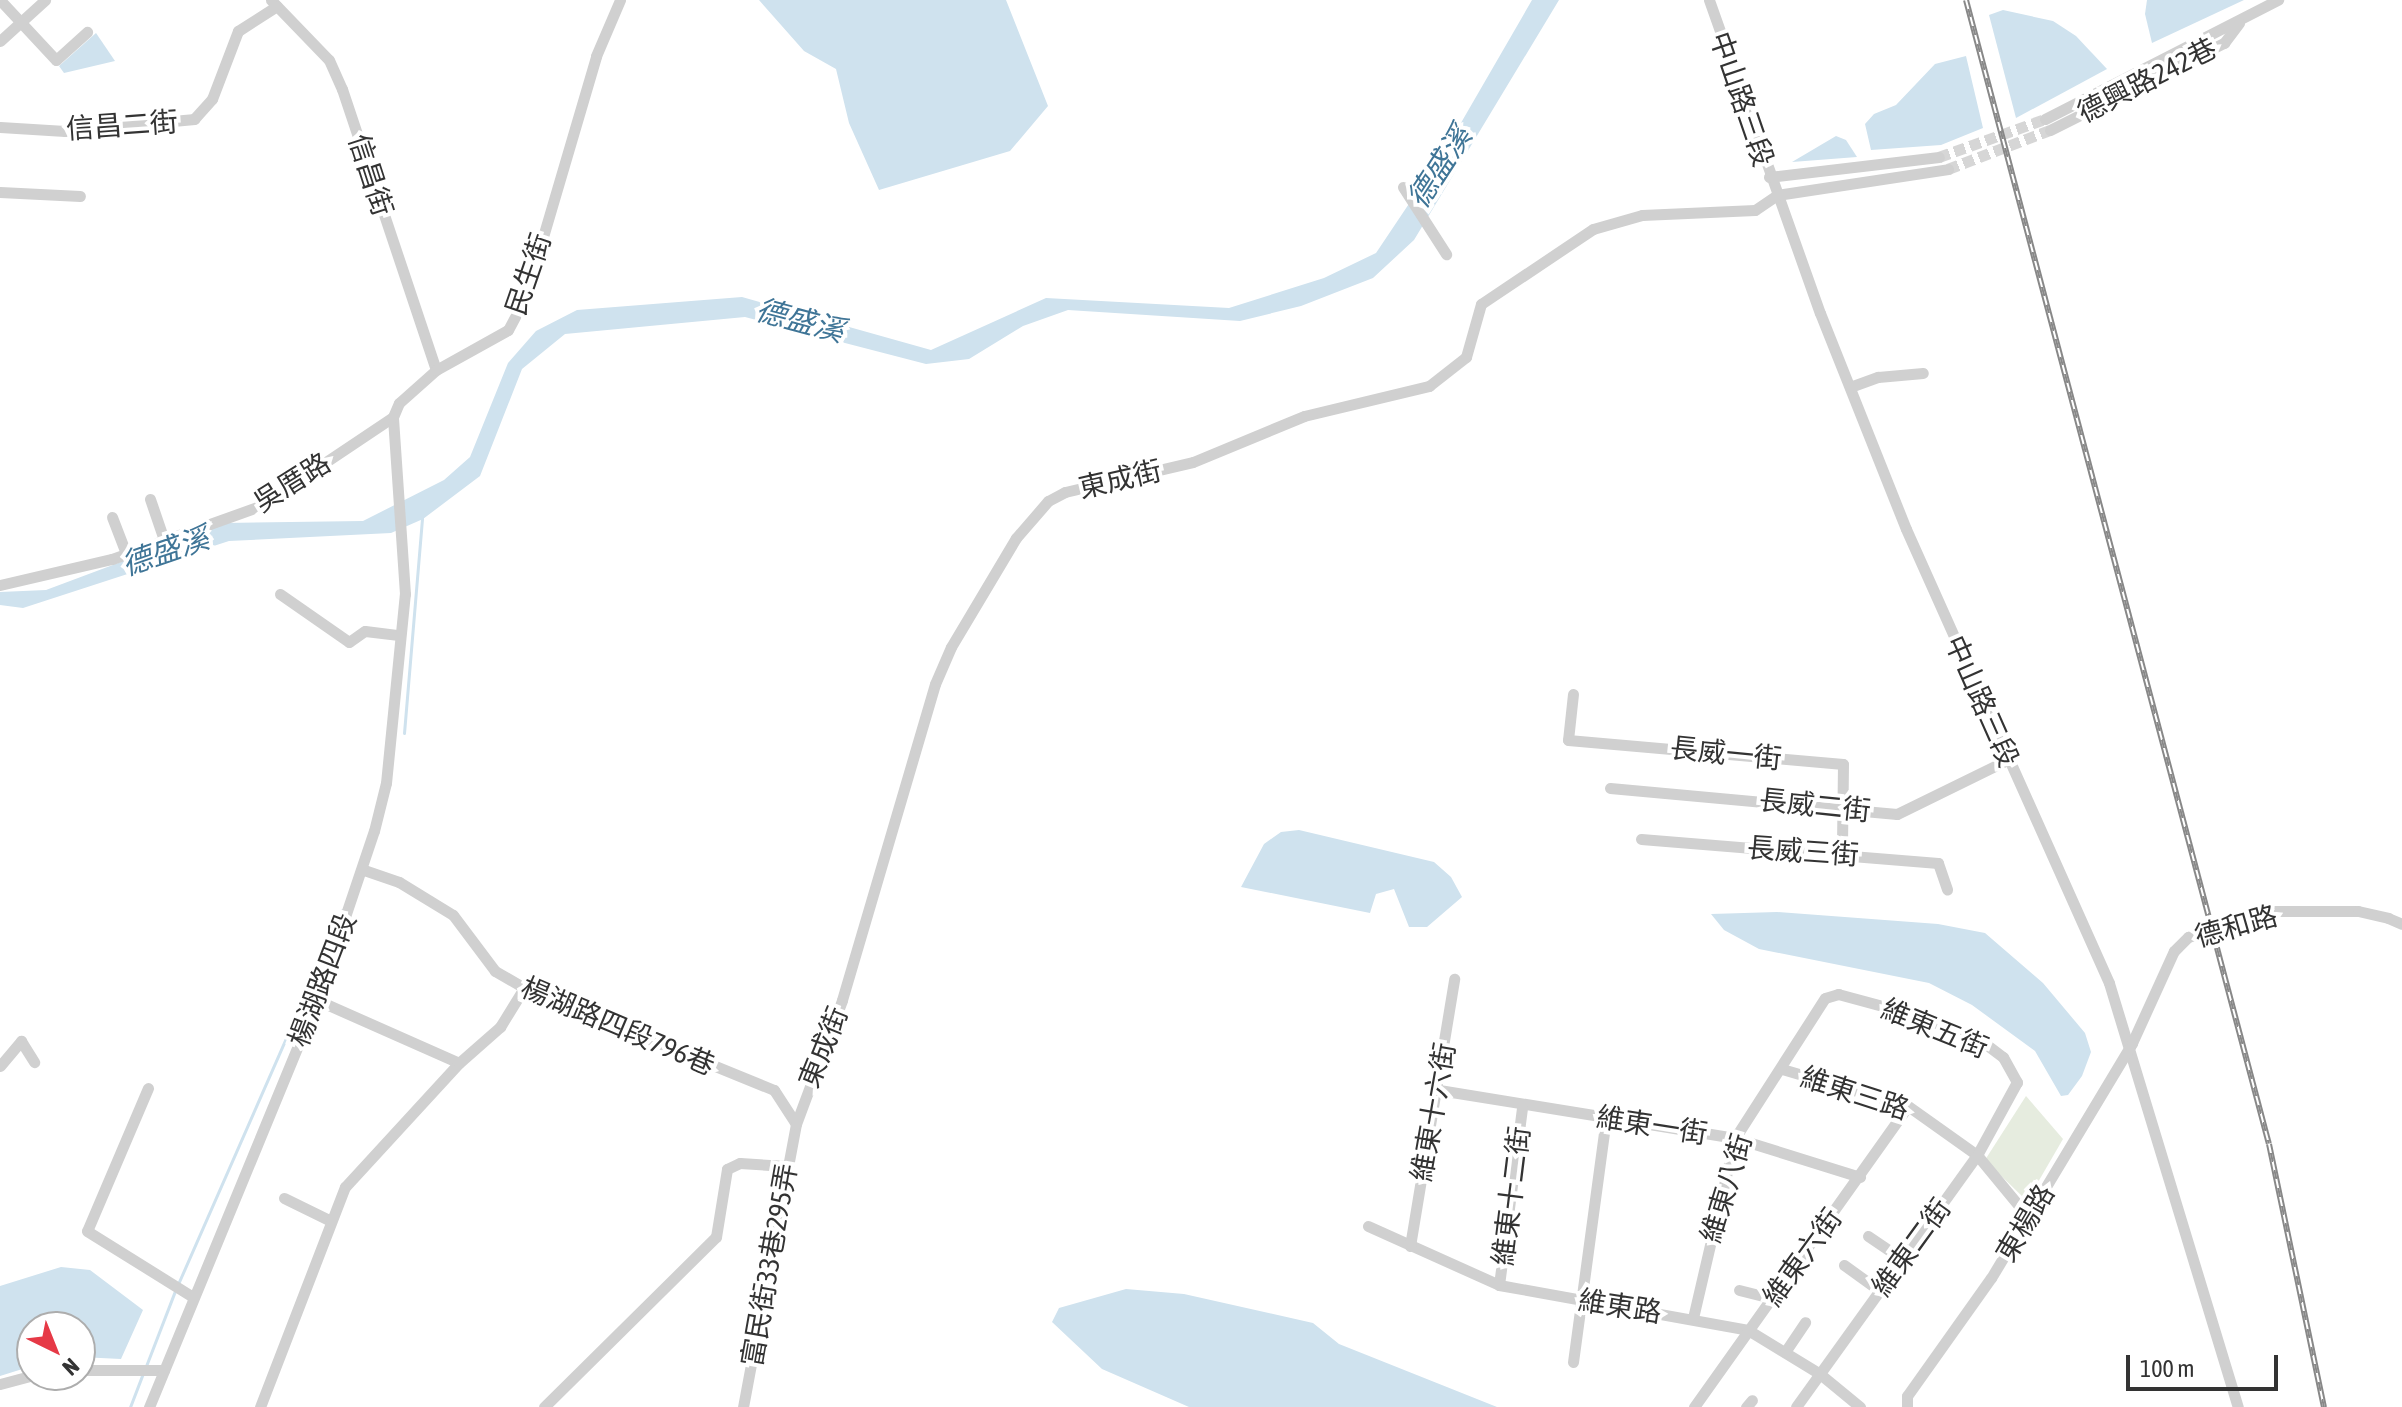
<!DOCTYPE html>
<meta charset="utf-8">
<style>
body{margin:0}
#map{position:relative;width:2402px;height:1407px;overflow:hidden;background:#fff;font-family:"Asap Condensed","Noto Sans TC",sans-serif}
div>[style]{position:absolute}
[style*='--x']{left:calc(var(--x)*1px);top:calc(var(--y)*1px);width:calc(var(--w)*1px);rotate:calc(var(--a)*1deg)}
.green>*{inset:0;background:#e6ecdf}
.water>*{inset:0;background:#cfe2ee}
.stream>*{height:3px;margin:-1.5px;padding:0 1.5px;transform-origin:1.5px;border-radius:1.5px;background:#cfe2ee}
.minor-tunnel>*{height:11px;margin-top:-5.5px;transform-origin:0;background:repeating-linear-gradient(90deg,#d6d6d6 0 11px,transparent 0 16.5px)}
.minor>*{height:11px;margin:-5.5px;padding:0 5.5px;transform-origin:5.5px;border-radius:5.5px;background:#d0d0d0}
.rail>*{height:6px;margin-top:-3px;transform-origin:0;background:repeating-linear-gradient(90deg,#fff 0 9px,#888 0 18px);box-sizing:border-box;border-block:2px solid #888}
.minor-bridge>*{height:11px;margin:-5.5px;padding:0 5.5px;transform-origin:5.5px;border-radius:5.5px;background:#d0d0d0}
span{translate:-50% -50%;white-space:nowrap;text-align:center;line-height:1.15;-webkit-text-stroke:8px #fff;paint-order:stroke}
.street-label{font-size:28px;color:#333}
.water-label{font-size:30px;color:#3f7597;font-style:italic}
.north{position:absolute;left:16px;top:1311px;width:80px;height:80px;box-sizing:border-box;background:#fff;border:2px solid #adadad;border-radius:50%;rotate:137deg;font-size:22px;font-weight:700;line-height:32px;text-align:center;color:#333}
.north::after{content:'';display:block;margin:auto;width:28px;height:36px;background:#e63946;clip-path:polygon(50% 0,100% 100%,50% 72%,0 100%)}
.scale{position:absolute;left:2126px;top:1355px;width:152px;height:36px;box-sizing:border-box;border:4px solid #333;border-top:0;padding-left:10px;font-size:24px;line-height:28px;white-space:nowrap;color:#333;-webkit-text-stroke:6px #fff;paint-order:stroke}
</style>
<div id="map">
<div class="green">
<div style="clip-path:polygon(2026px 1096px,2063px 1139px,2027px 1201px,1985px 1160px)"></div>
</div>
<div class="water">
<div style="clip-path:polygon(759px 0,1006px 0,1048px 106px,1010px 151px,879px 190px,849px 123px,836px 69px,804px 51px)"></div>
<div style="clip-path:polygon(1532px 0,1559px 0,1414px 240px,1373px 278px,1301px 306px,1240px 321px,1068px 310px,1023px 326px,969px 359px,926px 364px,745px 317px,565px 334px,522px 369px,480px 476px,423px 519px,391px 533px,229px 541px,23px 608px,0 605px,0 592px,46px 590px,225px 523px,363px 521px,444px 480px,470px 457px,508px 363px,536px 331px,577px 310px,742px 297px,931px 350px,1046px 298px,1229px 308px,1324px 278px,1376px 253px,1447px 147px)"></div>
<div style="clip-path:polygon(2147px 0,2244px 0,2152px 43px,2145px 14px)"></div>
<div style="clip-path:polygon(2003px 10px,2053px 21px,2076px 36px,2107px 69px,2016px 118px,1989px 15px)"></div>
<div style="clip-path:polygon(96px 33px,115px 61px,64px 73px,59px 66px)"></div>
<div style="clip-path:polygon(1966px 56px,1983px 128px,1941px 145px,1871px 150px,1865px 124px,1874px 114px,1896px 105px,1935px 64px)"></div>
<div style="clip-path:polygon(1836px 136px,1846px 140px,1857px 157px,1792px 162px)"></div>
<div style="clip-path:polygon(1299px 830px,1434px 862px,1451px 877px,1462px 897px,1427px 927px,1409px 927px,1394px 889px,1376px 894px,1370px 913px,1241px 887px,1264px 844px,1281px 832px)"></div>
<div style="clip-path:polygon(1777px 912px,1938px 924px,1985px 933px,2043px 983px,2085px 1033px,2091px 1052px,2082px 1076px,2068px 1095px,2061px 1096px,2035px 1051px,1972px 1005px,1929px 983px,1759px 949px,1724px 930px,1711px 914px)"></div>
<div style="clip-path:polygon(61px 1267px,90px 1270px,143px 1310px,121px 1359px,80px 1357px,80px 1327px,32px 1327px,32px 1366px,0 1376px,0 1286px)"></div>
<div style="clip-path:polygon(1126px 1289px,1184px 1294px,1313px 1323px,1339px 1344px,1497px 1407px,1189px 1407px,1102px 1369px,1052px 1322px,1059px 1308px)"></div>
</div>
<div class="stream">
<div style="--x:404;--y:733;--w:216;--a:-85.2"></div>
<div style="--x:178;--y:1284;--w:408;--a:-66.3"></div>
<div style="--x:146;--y:1366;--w:80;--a:-68.9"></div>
<div style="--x:130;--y:1407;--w:36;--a:-69"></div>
</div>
<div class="minor-tunnel">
<div style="--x:1939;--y:157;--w:113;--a:-19.7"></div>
<div style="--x:1948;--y:169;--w:109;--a:-20.9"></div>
</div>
<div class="minor">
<div style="--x:0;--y:0;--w:82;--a:47"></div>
<div style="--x:56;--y:60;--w:42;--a:-42.1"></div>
<div style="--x:271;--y:0;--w:83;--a:46"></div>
<div style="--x:329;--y:60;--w:32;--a:66"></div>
<div style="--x:342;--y:89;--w:296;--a:71.5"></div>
<div style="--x:1709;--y:0;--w:332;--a:70.5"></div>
<div style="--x:1820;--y:313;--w:232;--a:68.3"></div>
<div style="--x:1906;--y:529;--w:497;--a:65.9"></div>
<div style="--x:2109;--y:983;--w:443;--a:73.1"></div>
<div style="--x:0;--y:41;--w:61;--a:-42.3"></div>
<div style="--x:2045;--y:119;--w:262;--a:-27.1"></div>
<div style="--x:0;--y:127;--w:65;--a:3.5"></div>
<div style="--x:65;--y:131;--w:130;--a:-5.3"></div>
<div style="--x:194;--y:119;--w:27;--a:-48"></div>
<div style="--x:212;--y:99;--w:73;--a:-69.1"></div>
<div style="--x:238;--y:31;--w:46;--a:-32.7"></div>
<div style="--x:2050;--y:130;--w:195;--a:-26.6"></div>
<div style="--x:2224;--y:43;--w:25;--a:-53"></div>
<div style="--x:1769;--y:177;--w:171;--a:-6.7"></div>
<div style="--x:1403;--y:187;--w:80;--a:57.3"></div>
<div style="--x:0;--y:192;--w:80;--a:2.9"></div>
<div style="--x:1850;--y:387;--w:30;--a:-20"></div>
<div style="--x:1878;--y:377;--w:45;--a:-5.1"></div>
<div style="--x:150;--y:499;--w:43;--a:71.1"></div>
<div style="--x:112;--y:517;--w:40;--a:69"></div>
<div style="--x:0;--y:585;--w:115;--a:-13.1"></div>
<div style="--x:112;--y:559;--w:157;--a:-19.7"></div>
<div style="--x:260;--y:506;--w:160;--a:-33.8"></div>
<div style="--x:280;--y:594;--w:84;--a:34.8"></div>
<div style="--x:349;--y:642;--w:19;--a:-35"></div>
<div style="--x:365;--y:631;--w:34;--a:7"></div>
<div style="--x:1573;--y:694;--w:46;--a:96.2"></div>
<div style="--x:1568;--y:740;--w:276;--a:5"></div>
<div style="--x:1843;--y:764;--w:88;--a:90.7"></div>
<div style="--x:1610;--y:788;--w:288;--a:5.2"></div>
<div style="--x:1897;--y:814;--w:123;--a:-26.1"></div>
<div style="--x:1641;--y:839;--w:298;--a:4.6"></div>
<div style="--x:1938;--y:863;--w:28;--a:71"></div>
<div style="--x:364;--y:870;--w:37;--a:19"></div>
<div style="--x:399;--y:882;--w:63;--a:31.4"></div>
<div style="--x:453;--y:915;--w:70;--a:53.1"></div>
<div style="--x:495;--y:971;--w:34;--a:30"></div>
<div style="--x:524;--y:988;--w:270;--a:22.2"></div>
<div style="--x:774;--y:1090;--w:40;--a:57.1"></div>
<div style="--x:2388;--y:918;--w:15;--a:23"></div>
<div style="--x:317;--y:1000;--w:155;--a:23.9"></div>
<div style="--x:0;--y:1066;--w:33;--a:-50"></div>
<div style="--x:21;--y:1041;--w:25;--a:58"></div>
<div style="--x:1782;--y:1069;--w:131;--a:16.4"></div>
<div style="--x:1908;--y:1106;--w:85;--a:35.4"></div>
<div style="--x:1977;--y:1155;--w:82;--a:50.5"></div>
<div style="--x:148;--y:1088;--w:155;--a:113.1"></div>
<div style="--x:87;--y:1231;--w:125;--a:31.9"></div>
<div style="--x:1439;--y:1090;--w:300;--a:9.2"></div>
<div style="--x:1735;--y:1138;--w:131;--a:17.3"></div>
<div style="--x:284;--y:1198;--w:50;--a:26.1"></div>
<div style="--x:1368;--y:1226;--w:144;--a:24.2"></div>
<div style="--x:1499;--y:1285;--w:253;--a:10.2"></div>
<div style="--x:1748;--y:1330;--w:84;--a:31.4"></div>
<div style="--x:1820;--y:1374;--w:52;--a:39.5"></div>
<div style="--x:1868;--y:1236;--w:41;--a:34.1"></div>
<div style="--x:1410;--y:1246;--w:271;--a:-80.6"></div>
<div style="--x:1844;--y:1265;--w:44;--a:35.8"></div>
<div style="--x:1499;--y:1285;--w:179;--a:-82.6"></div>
<div style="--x:1739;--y:1290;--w:34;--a:14"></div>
<div style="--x:1693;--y:1318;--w:185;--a:-76.9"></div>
<div style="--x:1735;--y:1138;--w:166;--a:-57.3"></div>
<div style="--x:1825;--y:998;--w:14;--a:-17"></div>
<div style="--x:1838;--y:994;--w:77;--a:15.1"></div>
<div style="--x:1912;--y:1014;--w:72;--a:20.5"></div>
<div style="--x:1979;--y:1039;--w:30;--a:37"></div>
<div style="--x:2003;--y:1057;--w:29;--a:61"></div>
<div style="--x:2017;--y:1082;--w:83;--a:118.7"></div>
<div style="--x:1977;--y:1155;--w:310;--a:125.7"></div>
<div style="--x:1785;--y:1352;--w:36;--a:-56"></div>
<div style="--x:1573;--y:1362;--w:247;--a:-82.3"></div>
<div style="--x:80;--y:1370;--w:84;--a:0"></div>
<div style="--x:0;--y:1384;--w:34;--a:-15"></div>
<div style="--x:149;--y:1407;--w:440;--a:-67.6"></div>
<div style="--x:317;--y:1000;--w:178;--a:-71.4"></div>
<div style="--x:374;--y:831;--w:49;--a:-76"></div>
<div style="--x:386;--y:783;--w:190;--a:-84.3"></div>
<div style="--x:405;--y:594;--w:177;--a:-93.9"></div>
<div style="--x:393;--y:417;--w:15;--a:-67"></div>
<div style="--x:399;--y:403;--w:50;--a:-41.7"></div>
<div style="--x:436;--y:370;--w:82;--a:-29.1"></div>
<div style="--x:508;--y:330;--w:36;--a:-62"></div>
<div style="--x:525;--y:298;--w:252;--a:-73.6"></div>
<div style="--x:596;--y:56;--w:61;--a:-66.8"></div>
<div style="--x:260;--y:1407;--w:236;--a:-68.9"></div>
<div style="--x:345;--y:1187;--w:168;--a:-47.4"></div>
<div style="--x:459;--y:1063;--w:55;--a:-41.3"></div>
<div style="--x:500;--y:1027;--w:46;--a:-58.4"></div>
<div style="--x:544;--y:1407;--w:242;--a:-44.7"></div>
<div style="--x:716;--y:1237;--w:69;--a:-80.8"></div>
<div style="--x:727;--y:1169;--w:14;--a:-25"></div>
<div style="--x:740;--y:1163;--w:46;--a:3.7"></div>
<div style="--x:743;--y:1407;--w:288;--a:-79.4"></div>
<div style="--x:796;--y:1124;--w:132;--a:-69.6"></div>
<div style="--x:842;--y:1000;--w:329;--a:-73.6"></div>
<div style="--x:935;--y:684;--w:40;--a:-66.6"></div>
<div style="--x:951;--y:647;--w:127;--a:-59.2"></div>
<div style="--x:1016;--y:538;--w:49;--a:-49.1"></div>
<div style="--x:1048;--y:501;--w:19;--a:-28"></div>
<div style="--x:1065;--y:492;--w:131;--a:-13.2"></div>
<div style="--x:1193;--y:462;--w:120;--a:-22.5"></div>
<div style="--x:1304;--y:416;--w:129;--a:-13.5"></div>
<div style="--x:1429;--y:386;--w:47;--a:-38.1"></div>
<div style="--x:1466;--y:357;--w:55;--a:-74.2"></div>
<div style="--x:1481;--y:304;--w:135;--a:-33.8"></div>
<div style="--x:1593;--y:229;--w:51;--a:-15.9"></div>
<div style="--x:1642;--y:215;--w:113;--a:-2.5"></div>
<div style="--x:1755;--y:210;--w:27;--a:-34"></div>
<div style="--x:1777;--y:195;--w:173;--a:-8.6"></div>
<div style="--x:1694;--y:1407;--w:369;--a:-54.6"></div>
<div style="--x:1746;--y:1407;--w:9;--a:-49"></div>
<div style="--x:1907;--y:1407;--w:11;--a:-90"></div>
<div style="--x:1907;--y:1396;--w:145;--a:-54.6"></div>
<div style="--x:1991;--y:1278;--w:274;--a:-59"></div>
</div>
<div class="rail">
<div style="--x:1966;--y:0;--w:1183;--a:75.17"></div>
<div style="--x:2269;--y:1144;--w:269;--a:78.2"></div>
</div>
<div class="minor-bridge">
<div style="--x:2132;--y:1043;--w:101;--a:-65.5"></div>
<div style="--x:2174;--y:951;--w:20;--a:-45"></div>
<div style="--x:2188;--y:937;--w:91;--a:-16.6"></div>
<div style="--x:2275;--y:911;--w:83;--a:0"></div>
<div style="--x:2358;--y:911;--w:31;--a:13"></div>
</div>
<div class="street-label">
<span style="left:2147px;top:80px;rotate:-27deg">德興路242巷</span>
<span style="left:1742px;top:99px;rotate:71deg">中山路三段</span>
<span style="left:122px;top:125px;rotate:-4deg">信昌二街</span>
<span style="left:371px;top:175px;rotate:72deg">信昌街</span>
<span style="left:528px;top:274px;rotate:-71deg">民生街</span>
<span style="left:1120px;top:479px;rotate:-13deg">東成街</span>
<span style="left:292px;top:482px;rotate:-32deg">吳厝路</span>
<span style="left:1982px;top:701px;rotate:66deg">中山路三段</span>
<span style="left:1726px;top:753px;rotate:6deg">長威一街</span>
<span style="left:1815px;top:805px;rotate:6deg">長威二街</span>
<span style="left:1803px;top:851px;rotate:4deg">長威三街</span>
<span style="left:2236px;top:926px;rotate:-16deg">德和路</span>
<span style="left:322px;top:980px;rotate:-69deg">楊湖路四段</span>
<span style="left:618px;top:1026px;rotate:23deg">楊湖路四段796巷</span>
<span style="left:1935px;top:1028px;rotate:22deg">維東五街</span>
<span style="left:823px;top:1047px;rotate:-68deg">東成街</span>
<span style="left:1855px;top:1093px;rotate:18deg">維東三路</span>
<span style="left:1433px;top:1112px;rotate:-80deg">維東十六街</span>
<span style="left:1652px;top:1125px;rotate:9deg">維東一街</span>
<span style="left:1726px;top:1188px;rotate:-73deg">維東八街</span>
<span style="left:1511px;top:1196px;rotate:-83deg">維東十二街</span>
<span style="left:2025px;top:1223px;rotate:-59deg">東楊路</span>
<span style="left:1911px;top:1247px;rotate:-54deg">維東二街</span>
<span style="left:1802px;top:1257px;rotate:-54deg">維東六街</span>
<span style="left:769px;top:1265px;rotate:-80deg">富民街33巷295弄</span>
<span style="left:1620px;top:1306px;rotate:9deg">維東路</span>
</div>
<div class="water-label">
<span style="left:1439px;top:167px;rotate:-57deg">德盛溪</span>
<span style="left:800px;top:320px;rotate:15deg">德盛溪</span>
<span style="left:165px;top:551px;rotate:-19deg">德盛溪</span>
</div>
<div class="north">N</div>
<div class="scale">100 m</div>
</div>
